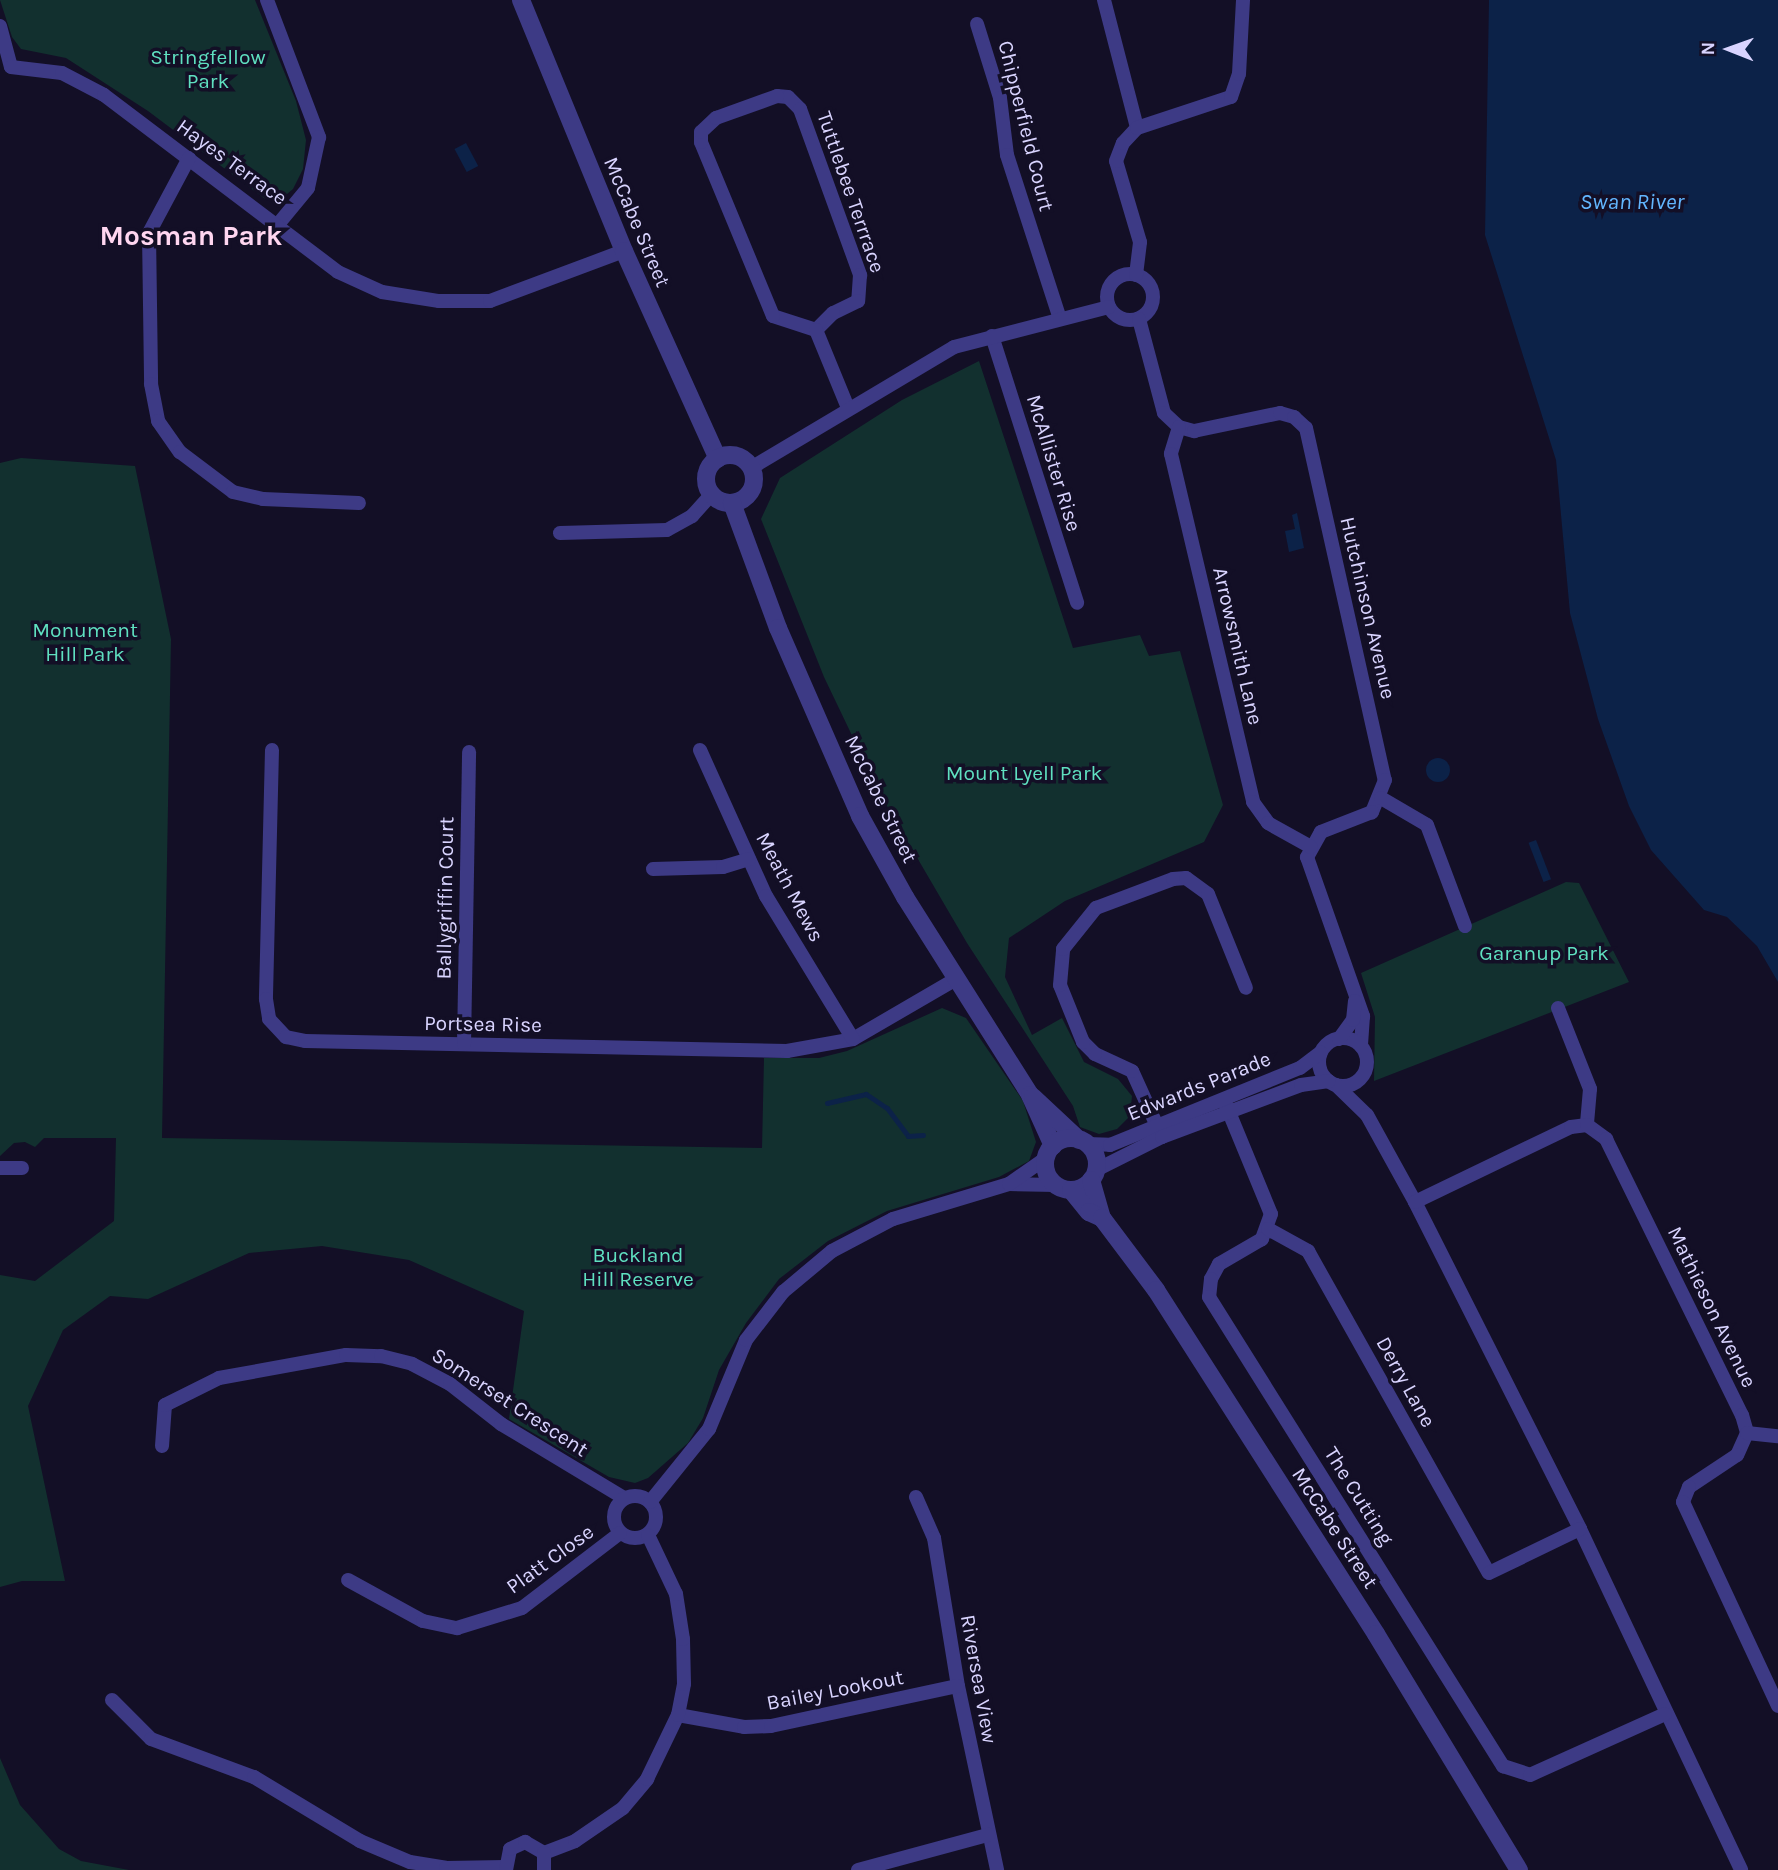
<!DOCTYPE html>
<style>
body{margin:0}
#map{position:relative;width:1778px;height:1870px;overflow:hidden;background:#130f26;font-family:Karla,sans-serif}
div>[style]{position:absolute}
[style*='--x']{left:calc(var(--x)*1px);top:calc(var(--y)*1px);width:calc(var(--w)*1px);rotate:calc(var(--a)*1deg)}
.green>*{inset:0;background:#12302f}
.water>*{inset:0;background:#0c2248;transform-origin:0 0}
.round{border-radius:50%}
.stream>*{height:5px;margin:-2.5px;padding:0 2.5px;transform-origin:2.5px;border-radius:2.5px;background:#0c2248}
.minor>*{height:14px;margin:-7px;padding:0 7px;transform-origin:7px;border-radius:7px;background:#3d3a85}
.minor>.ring{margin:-7px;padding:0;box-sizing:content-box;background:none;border:14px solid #3d3a85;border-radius:50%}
.tertiary>*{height:18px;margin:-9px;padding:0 9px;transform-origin:9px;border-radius:9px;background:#3d3a85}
.tertiary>.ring{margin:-9px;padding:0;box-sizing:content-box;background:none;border:18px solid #3d3a85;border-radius:50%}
span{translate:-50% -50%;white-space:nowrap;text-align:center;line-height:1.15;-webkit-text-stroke:7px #130f26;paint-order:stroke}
.park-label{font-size:21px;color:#5fe0c0}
.street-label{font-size:21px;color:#d9d4ff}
.water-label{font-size:23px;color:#62b6ff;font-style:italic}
.district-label{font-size:28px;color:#ffd6f0;font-weight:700}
.north{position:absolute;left:1694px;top:14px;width:70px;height:70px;-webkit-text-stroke:5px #130f26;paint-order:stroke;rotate:271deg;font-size:19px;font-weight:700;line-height:28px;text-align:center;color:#d9d4ff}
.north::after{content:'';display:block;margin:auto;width:24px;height:32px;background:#d9d4ff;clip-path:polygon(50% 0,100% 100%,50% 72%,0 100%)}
</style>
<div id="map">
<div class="green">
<div style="clip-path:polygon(0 0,255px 0,296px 101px,306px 140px,303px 169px,293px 189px,281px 199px,265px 199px,148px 111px,66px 58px,21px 49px,12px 37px)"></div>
<div style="clip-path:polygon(979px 361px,1073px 648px,1140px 635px,1149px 656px,1180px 651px,1223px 805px,1204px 842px,1065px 901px,1009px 938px,1005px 977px,1032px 1035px,1062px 1018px,1084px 1062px,1118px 1079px,1132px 1096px,1130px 1116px,1117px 1129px,1099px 1134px,1080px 1127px,1073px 1106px,967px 943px,881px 796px,824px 677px,761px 519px,780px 478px,902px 400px)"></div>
<div style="clip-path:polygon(21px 458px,135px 466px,171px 639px,162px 1138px,762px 1148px,764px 1058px,819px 1058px,847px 1051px,942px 1008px,966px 1018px,1023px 1101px,1036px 1142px,1029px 1161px,999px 1177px,887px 1211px,828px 1241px,779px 1279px,746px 1323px,719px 1370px,703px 1418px,688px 1443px,648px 1478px,635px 1483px,609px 1477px,509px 1419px,524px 1311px,409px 1260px,322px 1246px,249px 1253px,148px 1299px,110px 1296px,63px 1330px,28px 1406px,65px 1581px,22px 1581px,0 1587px,0 1275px,35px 1281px,114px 1221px,116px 1138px,44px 1138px,35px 1147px,25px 1142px,14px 1143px,0 1156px,0 463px)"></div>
<div style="clip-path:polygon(1566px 882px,1579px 883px,1629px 982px,1374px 1081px,1375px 1017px,1361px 973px)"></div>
<div style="clip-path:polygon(0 1758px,20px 1805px,59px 1849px,81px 1861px,129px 1870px,0 1870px)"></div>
</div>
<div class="water">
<div style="clip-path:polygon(1489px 0,1778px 0,1778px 982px,1757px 946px,1727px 917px,1704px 910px,1651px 850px,1629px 806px,1598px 719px,1570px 613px,1556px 460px,1485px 235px)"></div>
<div style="left:466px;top:143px;width:26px;height:13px;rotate:62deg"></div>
<div style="clip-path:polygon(1297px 513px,1304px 548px,1289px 552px,1285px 531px,1295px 529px,1292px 515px)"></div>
<div class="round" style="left:1426px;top:758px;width:24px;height:24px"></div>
<div style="left:1536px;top:840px;width:42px;height:8px;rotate:69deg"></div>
</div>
<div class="stream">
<div style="--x:827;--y:1103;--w:40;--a:-13"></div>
<div style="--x:866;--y:1094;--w:25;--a:34"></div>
<div style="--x:887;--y:1108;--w:35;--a:53"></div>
<div style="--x:908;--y:1136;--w:15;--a:-4"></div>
</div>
<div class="minor">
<div style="--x:267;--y:0;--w:147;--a:69.2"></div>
<div style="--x:319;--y:137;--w:52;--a:102.2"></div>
<div style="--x:308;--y:188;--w:45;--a:129.6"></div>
<div style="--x:1104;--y:0;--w:132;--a:75.5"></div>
<div style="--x:977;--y:24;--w:77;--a:72.7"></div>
<div style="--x:1000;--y:98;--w:57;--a:83"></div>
<div style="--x:1007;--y:155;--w:172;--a:72.1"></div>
<div style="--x:0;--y:26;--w:42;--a:75"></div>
<div style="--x:11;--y:67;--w:51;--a:6.7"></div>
<div style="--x:62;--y:73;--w:47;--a:27.6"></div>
<div style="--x:104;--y:95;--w:293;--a:37.1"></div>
<div style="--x:338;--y:272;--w:48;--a:24.4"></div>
<div style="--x:382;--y:292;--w:58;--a:9"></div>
<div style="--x:439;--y:301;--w:51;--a:0"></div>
<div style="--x:490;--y:301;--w:143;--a:-20.5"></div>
<div style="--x:777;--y:96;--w:11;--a:5"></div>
<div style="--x:788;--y:97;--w:17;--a:45"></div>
<div style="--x:800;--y:109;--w:177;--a:70.1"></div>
<div style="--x:860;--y:275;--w:26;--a:94"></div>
<div style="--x:858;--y:301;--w:28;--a:154"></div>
<div style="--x:833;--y:313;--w:24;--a:135"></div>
<div style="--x:816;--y:330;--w:45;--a:-162"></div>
<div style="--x:773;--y:316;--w:188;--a:-112.5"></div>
<div style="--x:701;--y:142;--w:10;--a:-90"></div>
<div style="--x:701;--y:132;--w:21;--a:-43"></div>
<div style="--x:716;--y:118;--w:65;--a:-19.8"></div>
<div style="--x:189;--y:158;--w:85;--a:118.1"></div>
<div style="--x:149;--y:233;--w:151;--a:89.2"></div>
<div style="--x:151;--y:384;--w:38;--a:79"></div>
<div style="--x:158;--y:421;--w:38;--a:55"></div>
<div style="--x:180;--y:452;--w:66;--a:37"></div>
<div style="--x:233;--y:492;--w:31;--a:13"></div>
<div style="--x:263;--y:499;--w:96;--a:2.4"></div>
<div class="ring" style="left:1107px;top:274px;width:32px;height:32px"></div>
<div style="--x:1136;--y:275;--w:33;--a:-83"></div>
<div style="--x:1140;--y:242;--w:84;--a:-106.5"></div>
<div style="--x:1116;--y:161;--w:19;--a:-69"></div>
<div style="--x:1123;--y:143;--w:21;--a:-47"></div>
<div style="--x:1137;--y:128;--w:99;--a:-18.3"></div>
<div style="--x:1231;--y:97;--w:24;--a:-71"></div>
<div style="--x:1239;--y:74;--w:74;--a:-86.9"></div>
<div style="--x:1139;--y:319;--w:97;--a:75.1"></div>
<div style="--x:1164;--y:413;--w:21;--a:43"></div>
<div style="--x:1179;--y:427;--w:16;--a:15"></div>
<div style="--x:1194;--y:431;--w:88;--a:-11.8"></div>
<div style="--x:1280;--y:413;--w:15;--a:16"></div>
<div style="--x:1294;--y:417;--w:16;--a:43"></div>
<div style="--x:1306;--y:428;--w:361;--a:77.4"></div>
<div style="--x:1385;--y:780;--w:35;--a:112"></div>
<div style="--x:1372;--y:812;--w:55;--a:158.6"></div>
<div style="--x:1321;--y:832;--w:29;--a:119"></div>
<div style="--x:1307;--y:857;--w:169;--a:70.6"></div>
<div style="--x:1363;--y:1016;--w:30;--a:94"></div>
<div style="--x:816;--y:330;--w:84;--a:67.7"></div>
<div style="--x:992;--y:336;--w:280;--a:72.3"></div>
<div style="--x:1179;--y:427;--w:28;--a:107"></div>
<div style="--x:1171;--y:454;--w:358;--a:76.7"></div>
<div style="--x:1253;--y:802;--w:26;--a:54"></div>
<div style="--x:1268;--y:823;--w:49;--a:29.2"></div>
<div style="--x:751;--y:468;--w:236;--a:-30.8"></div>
<div style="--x:954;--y:347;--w:160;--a:-14.5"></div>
<div style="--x:560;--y:533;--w:107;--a:-1.6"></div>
<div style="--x:667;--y:530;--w:29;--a:-29"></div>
<div style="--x:692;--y:516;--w:30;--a:-48"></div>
<div style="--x:272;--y:750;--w:249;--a:91.4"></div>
<div style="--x:266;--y:999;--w:20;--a:81"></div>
<div style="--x:269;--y:1019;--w:25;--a:47"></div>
<div style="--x:286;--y:1037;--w:19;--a:12"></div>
<div style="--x:305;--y:1041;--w:482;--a:1.2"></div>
<div style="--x:787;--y:1051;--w:67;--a:-10.3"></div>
<div style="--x:853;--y:1039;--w:119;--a:-30.2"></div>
<div style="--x:700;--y:750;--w:160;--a:65.7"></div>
<div style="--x:766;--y:896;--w:167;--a:58.7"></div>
<div style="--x:1381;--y:798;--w:53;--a:30.4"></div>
<div style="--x:1427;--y:825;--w:108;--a:69.4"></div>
<div style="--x:653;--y:869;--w:70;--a:-1.6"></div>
<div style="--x:723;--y:867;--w:27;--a:-17"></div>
<div style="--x:1558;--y:1008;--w:87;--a:68.4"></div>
<div style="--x:1590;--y:1089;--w:36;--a:95"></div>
<div class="ring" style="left:1319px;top:1038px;width:34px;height:34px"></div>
<div style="--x:1339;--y:1039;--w:24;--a:-54"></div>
<div style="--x:1353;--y:1020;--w:19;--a:-84"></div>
<div style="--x:464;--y:1044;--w:292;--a:-89"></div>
<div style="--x:1336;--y:1085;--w:43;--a:44.1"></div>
<div style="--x:1367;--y:1115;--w:99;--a:61.1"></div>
<div style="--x:1415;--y:1202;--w:366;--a:63.2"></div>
<div style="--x:1580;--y:1529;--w:377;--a:64.7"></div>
<div style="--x:1224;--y:1100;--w:123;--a:67.6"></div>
<div style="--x:1271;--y:1214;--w:27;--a:110"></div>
<div style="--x:1262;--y:1239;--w:50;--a:149.8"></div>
<div style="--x:1219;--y:1264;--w:17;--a:118"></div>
<div style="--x:1211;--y:1279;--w:18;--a:96"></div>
<div style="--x:1209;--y:1297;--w:554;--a:57.92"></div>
<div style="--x:1503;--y:1766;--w:28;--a:18"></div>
<div style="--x:1530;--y:1775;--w:148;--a:-24.3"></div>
<div style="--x:1162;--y:1137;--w:72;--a:-114.4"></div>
<div style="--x:1132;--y:1071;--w:41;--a:-155.3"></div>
<div style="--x:1095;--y:1054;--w:17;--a:-135"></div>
<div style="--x:1083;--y:1042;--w:61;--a:-112"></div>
<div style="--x:1060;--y:985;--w:36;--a:-85"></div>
<div style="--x:1063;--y:949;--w:53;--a:-51.2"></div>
<div style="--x:1096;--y:908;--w:82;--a:-20.6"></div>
<div style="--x:1173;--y:879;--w:13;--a:-4"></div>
<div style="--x:1186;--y:878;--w:27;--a:36"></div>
<div style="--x:1208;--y:894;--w:101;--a:68"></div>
<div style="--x:1087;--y:1144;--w:23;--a:2"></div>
<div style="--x:1110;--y:1145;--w:205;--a:-22.1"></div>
<div style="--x:1300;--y:1068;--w:26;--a:-37"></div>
<div style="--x:0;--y:1168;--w:22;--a:0"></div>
<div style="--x:1096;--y:1170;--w:74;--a:-26.6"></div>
<div style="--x:1162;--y:1137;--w:148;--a:-20.5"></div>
<div style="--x:1301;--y:1085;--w:28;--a:-8"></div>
<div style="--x:1009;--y:1184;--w:47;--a:1.2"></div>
<div style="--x:1415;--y:1202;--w:173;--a:-25.7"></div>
<div style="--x:1571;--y:1127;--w:16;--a:-7"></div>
<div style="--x:1587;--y:1125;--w:24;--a:36"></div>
<div style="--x:1606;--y:1139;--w:308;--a:63.8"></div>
<div style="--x:1742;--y:1415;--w:19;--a:74"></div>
<div style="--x:1747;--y:1433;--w:24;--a:114"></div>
<div style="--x:1737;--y:1455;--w:58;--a:146.3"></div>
<div style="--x:1689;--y:1487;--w:16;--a:112"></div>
<div style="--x:1683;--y:1502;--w:225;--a:65"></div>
<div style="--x:1268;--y:1229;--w:46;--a:28.8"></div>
<div style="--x:1308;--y:1251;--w:369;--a:60.7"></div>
<div style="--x:1489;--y:1573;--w:101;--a:-25.8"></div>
<div style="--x:1747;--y:1433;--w:31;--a:6"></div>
<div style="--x:162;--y:1446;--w:41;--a:-85.8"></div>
<div style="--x:165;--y:1405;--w:60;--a:-26.6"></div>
<div style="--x:219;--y:1378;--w:129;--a:-10.3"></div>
<div style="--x:346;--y:1355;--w:35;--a:2"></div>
<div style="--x:381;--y:1356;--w:32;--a:14"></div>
<div style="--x:412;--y:1364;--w:43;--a:27.8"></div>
<div style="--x:450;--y:1384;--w:65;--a:38.1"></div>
<div style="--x:501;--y:1424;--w:144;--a:31"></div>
<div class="ring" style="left:614px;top:1496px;width:28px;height:28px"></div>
<div style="--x:916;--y:1497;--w:45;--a:66.3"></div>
<div style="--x:934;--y:1538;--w:150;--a:80.8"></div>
<div style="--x:958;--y:1686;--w:188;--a:78"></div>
<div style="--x:650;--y:1502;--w:94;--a:-51.1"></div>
<div style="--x:709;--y:1429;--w:96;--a:-67.4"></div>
<div style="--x:746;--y:1340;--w:61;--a:-52.4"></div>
<div style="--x:783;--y:1292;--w:64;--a:-39.9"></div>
<div style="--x:832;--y:1251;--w:69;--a:-27.7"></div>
<div style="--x:893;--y:1219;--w:121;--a:-16.8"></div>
<div style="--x:1009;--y:1184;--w:45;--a:-35.1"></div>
<div style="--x:348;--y:1580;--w:85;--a:28.7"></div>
<div style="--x:423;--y:1621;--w:35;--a:12"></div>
<div style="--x:457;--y:1628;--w:68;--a:-17.1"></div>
<div style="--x:522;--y:1608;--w:123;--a:-37.4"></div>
<div style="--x:112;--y:1700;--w:55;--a:45"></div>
<div style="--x:151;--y:1739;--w:110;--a:20.3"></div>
<div style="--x:254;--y:1777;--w:124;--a:31.1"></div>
<div style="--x:360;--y:1841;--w:54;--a:22.8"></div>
<div style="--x:410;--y:1862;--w:36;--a:9"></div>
<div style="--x:446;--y:1868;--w:59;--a:-1"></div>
<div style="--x:678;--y:1715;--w:67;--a:10.3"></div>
<div style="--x:744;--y:1727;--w:27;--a:-2"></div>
<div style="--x:771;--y:1726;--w:191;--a:-12.1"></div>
<div style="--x:544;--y:1853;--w:33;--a:-21"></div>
<div style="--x:575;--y:1841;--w:58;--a:-34.5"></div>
<div style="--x:623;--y:1808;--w:38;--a:-50"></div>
<div style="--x:647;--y:1779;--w:71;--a:-64.2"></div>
<div style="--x:678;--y:1715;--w:32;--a:-79"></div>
<div style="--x:684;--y:1684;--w:45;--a:-91.3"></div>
<div style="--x:683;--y:1639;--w:46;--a:-98.8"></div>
<div style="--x:676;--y:1594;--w:65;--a:-115.4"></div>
<div style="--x:506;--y:1870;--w:21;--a:-79"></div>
<div style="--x:510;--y:1849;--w:17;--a:-25"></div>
<div style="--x:525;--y:1842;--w:22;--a:30"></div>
<div style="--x:544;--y:1853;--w:17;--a:90"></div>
<div style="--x:858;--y:1870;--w:135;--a:-15.1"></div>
</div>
<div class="tertiary">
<div style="--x:521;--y:0;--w:271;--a:67.7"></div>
<div style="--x:624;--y:251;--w:228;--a:65.7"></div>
<div class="ring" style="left:706px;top:455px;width:30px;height:30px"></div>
<div style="--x:732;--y:503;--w:133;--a:69.8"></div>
<div style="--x:778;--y:628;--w:205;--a:66.4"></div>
<div style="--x:860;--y:816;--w:93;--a:60.9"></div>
<div style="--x:905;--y:897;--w:234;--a:57.7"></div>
<div style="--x:1030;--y:1095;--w:56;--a:65.7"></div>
<div style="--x:1033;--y:1097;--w:63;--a:43.1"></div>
<div class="ring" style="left:1045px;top:1138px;width:34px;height:34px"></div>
<div style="--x:1091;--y:1180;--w:40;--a:74"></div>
<div style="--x:1071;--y:1190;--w:28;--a:51"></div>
<div style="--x:1089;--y:1212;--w:14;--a:25"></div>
<div style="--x:1102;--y:1218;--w:90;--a:53.1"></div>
<div style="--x:1156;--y:1290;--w:408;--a:57.4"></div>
<div style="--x:1376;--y:1634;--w:276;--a:58.8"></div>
</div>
<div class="park-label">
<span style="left:208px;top:69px">Stringfellow<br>Park</span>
<span style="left:85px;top:642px">Monument<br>Hill Park</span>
<span style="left:1024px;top:773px">Mount Lyell Park</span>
<span style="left:1544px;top:953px">Garanup Park</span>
<span style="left:638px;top:1267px">Buckland<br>Hill Reserve</span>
</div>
<div class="street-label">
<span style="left:1026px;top:126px;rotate:76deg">Chipperfield Court</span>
<span style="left:232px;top:162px;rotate:36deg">Hayes Terrace</span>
<span style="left:851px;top:192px;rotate:71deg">Tuttlebee Terrrace</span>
<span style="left:637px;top:222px;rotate:67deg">McCabe Street</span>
<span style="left:1054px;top:463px;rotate:73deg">McAllister Rise</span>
<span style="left:1368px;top:608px;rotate:77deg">Hutchinson Avenue</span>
<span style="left:1238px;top:646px;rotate:77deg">Arrowsmith Lane</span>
<span style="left:881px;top:799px;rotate:64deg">McCabe Street</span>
<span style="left:790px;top:887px;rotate:62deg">Meath Mews</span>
<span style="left:445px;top:898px;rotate:-89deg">Ballygriffin Court</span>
<span style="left:483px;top:1024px;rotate:1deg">Portsea Rise</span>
<span style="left:1199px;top:1086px;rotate:-22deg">Edwards Parade</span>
<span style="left:1712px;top:1307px;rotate:64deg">Mathieson Avenue</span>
<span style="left:1406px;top:1382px;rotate:61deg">Derry Lane</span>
<span style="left:510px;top:1402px;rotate:33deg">Somerset Crescent</span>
<span style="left:1359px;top:1496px;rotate:58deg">The Cutting</span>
<span style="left:1335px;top:1528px;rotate:57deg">McCabe Street</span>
<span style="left:550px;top:1559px;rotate:-36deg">Platt Close</span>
<span style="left:979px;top:1679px;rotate:80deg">Riversea View</span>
<span style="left:835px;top:1690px;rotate:-11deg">Bailey Lookout</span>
</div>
<div class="water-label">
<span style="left:1632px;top:202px">Swan River</span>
</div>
<div class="district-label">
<span style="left:191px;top:236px">Mosman Park</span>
</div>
<div class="north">N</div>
</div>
